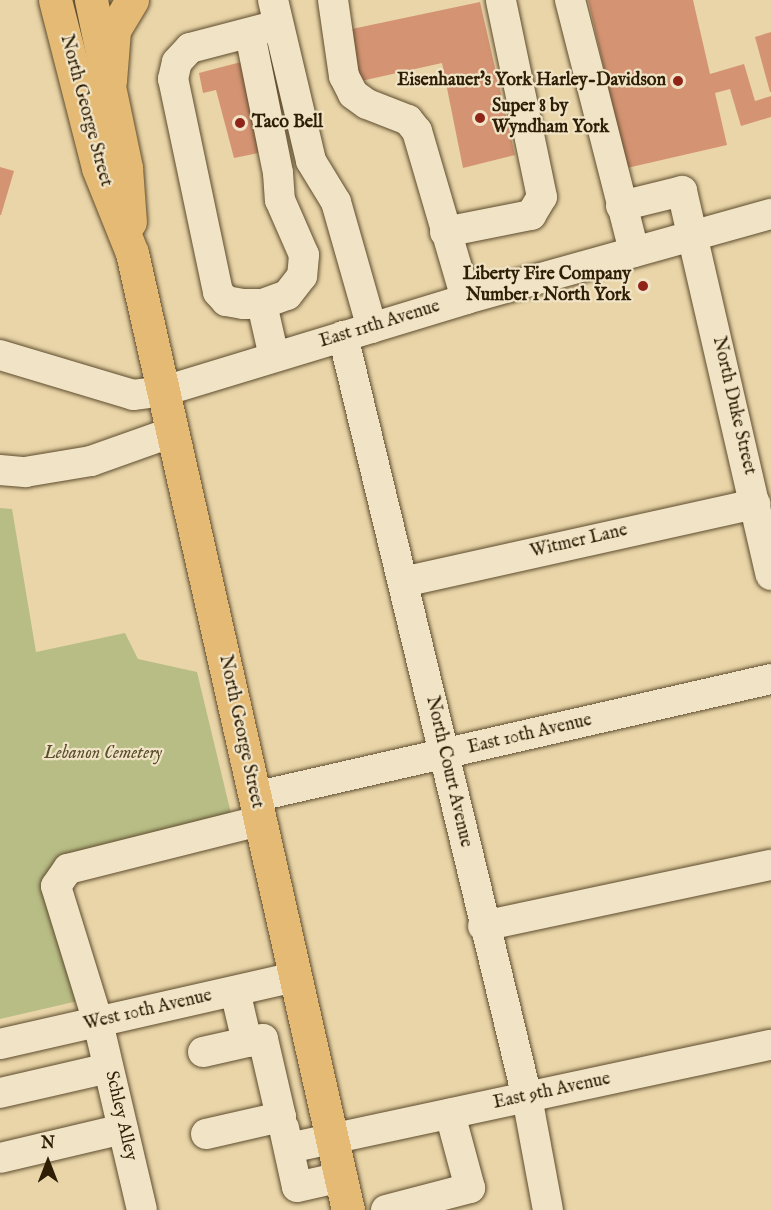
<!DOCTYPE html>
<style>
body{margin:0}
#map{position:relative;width:771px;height:1210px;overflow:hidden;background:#e9d5a8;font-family:"IM FELL English",serif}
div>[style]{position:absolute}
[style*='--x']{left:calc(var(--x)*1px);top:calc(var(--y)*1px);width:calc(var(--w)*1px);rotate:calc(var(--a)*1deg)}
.green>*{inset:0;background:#b8bd86}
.building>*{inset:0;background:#d49473}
.roads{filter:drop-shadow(0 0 2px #5e4c2e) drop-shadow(0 0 2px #5e4c2e)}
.minor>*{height:30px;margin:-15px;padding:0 15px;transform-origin:15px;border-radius:15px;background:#f1e4c6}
.major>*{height:33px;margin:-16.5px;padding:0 16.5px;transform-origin:16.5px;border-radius:16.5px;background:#e4ba74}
.highway>*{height:33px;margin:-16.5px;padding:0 16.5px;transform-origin:16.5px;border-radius:16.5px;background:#e4ba74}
.dots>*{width:16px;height:16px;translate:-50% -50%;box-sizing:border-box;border:3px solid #f1e4c6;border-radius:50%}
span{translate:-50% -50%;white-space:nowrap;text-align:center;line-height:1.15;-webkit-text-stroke:4.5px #f1e4c6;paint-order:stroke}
.poi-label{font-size:18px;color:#2f1e06;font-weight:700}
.right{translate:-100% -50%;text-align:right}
.left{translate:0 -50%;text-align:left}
.street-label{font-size:18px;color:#2f1e06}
.park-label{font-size:18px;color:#584e2c;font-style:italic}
.north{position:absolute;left:18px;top:1132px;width:60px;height:60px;-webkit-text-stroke:4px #f1e4c6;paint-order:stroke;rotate:0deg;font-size:16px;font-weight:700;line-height:24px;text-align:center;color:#2f1e06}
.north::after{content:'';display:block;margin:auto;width:21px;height:27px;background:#2f1e06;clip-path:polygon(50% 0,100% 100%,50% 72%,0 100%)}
</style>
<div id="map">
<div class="green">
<div style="clip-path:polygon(0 508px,12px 509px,36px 652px,125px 633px,138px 659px,197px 672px,234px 826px,56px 868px,91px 998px,0 1019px)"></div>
</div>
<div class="building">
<div style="clip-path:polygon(588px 0,693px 0,710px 74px,744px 64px,755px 101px,771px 96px,771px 117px,741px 126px,730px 89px,715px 93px,727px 145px,627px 168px)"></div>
<div style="clip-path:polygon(480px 2px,515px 155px,463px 168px,442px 63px,361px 81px,347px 30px)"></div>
<div style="clip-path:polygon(771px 32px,771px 92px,770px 92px,755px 37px)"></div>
<div style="clip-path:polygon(241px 62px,263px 152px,234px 158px,216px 90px,203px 93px,199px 73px)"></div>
<div style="clip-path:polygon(0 167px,14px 171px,1px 215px,0 215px)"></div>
</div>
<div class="roads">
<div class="minor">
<div style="--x:273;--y:0;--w:165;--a:76.7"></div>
<div style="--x:311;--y:161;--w:48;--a:58.6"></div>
<div style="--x:336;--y:202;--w:131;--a:74.1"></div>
<div style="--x:333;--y:0;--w:77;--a:81.8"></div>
<div style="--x:344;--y:76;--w:20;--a:63"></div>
<div style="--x:353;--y:94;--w:17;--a:36"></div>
<div style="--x:367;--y:104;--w:44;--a:21.3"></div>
<div style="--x:408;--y:120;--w:14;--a:51"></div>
<div style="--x:417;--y:131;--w:175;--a:73.7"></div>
<div style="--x:570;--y:0;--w:260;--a:75.7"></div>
<div style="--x:250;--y:34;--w:142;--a:78.6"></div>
<div style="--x:278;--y:173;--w:27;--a:86"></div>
<div style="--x:280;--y:200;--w:60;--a:66.4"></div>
<div style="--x:304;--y:255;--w:21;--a:95"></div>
<div style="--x:302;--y:276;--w:24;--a:128"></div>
<div style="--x:287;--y:295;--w:27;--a:160"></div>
<div style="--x:262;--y:304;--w:19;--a:180"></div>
<div style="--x:243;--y:304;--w:17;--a:-170"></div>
<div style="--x:226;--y:301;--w:12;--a:-132"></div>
<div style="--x:218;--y:292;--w:218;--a:-101.9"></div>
<div style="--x:173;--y:79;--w:17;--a:-77"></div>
<div style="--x:177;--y:62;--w:19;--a:-47"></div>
<div style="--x:190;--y:48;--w:91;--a:-14.6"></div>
<div style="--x:621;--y:206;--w:63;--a:-13.8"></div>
<div style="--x:682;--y:191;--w:394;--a:77"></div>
<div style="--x:445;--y:232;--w:88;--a:-11.2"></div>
<div style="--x:531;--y:215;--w:21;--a:-59"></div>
<div style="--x:542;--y:197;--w:201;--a:-101.8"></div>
<div style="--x:262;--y:304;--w:54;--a:77.2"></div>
<div style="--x:343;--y:336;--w:783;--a:76.41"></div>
<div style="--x:527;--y:1097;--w:115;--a:79.5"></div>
<div style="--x:0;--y:355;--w:139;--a:16.7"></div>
<div style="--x:133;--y:395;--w:31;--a:-7"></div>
<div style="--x:164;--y:391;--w:316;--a:-16.9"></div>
<div style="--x:466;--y:299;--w:317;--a:-15.6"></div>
<div style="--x:0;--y:470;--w:25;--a:5"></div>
<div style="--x:25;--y:472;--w:67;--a:-9.5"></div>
<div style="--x:91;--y:461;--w:87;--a:-19.5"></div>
<div style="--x:403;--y:582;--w:361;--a:-12.5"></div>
<div style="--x:254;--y:797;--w:530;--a:-12.86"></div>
<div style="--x:483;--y:926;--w:294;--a:-12"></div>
<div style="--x:0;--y:1044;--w:303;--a:-12.8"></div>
<div style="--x:203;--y:1052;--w:45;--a:-12.8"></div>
<div style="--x:247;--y:1042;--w:52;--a:-103.2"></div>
<div style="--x:0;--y:1093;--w:111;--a:-13"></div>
<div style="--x:284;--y:1128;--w:60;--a:77.6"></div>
<div style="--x:297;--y:1187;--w:45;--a:-12.8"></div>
<div style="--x:206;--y:1134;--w:77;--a:-12.8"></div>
<div style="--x:281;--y:1117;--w:80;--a:-103"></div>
<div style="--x:263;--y:1039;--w:16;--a:169"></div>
<div style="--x:289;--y:1148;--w:493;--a:-12.1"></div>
<div style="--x:0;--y:1158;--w:126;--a:-13.3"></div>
<div style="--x:142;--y:1210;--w:193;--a:-103.2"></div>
<div style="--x:98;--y:1022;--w:142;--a:-107.2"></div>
<div style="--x:56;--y:886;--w:21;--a:-55"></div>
<div style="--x:68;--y:869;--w:197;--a:-14.1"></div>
<div style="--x:386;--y:1210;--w:87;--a:-14.7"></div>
<div style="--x:470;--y:1188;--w:77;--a:-105.1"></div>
</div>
<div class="major">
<div style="--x:55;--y:0;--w:173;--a:75.6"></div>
<div style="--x:98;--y:168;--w:92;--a:68.2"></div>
<div style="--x:132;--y:253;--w:981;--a:77.28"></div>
<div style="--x:91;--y:0;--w:172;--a:78.2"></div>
<div style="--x:126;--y:168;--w:54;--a:85.8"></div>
</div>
<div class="highway">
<div style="--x:110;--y:81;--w:51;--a:-85.5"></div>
<div style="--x:114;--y:30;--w:35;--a:-59"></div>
</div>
</div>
<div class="dots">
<div style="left:678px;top:81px;background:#8f2418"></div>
<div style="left:480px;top:118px;background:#8f2418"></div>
<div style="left:240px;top:123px;background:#8f2418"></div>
<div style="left:643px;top:286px;background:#8f2418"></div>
</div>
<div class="poi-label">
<span class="right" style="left:666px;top:81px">Eisenhauer's York Harley-Davidson</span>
<span class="left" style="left:492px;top:118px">Super 8 by<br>Wyndham York</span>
<span class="left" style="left:252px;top:123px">Taco Bell</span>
<span class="right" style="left:631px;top:286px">Liberty Fire Company<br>Number 1 North York</span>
</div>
<div class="street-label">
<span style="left:85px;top:111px;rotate:75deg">North George Street</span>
<span style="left:380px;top:325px;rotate:-17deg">East 11th Avenue</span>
<span style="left:733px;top:406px;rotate:77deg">North Duke Street</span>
<span style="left:579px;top:542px;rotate:-13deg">Witmer Lane</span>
<span style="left:240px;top:732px;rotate:78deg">North George Street</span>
<span style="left:530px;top:735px;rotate:-13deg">East 10th Avenue</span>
<span style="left:448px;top:772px;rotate:77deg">North Court Avenue</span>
<span style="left:148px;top:1011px;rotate:-13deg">West 10th Avenue</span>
<span style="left:552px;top:1092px;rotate:-12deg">East 9th Avenue</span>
<span style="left:120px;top:1116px;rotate:77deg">Schley Alley</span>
</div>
<div class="park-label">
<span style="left:103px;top:754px">Lebanon Cemetery</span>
</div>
<div class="north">N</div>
</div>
